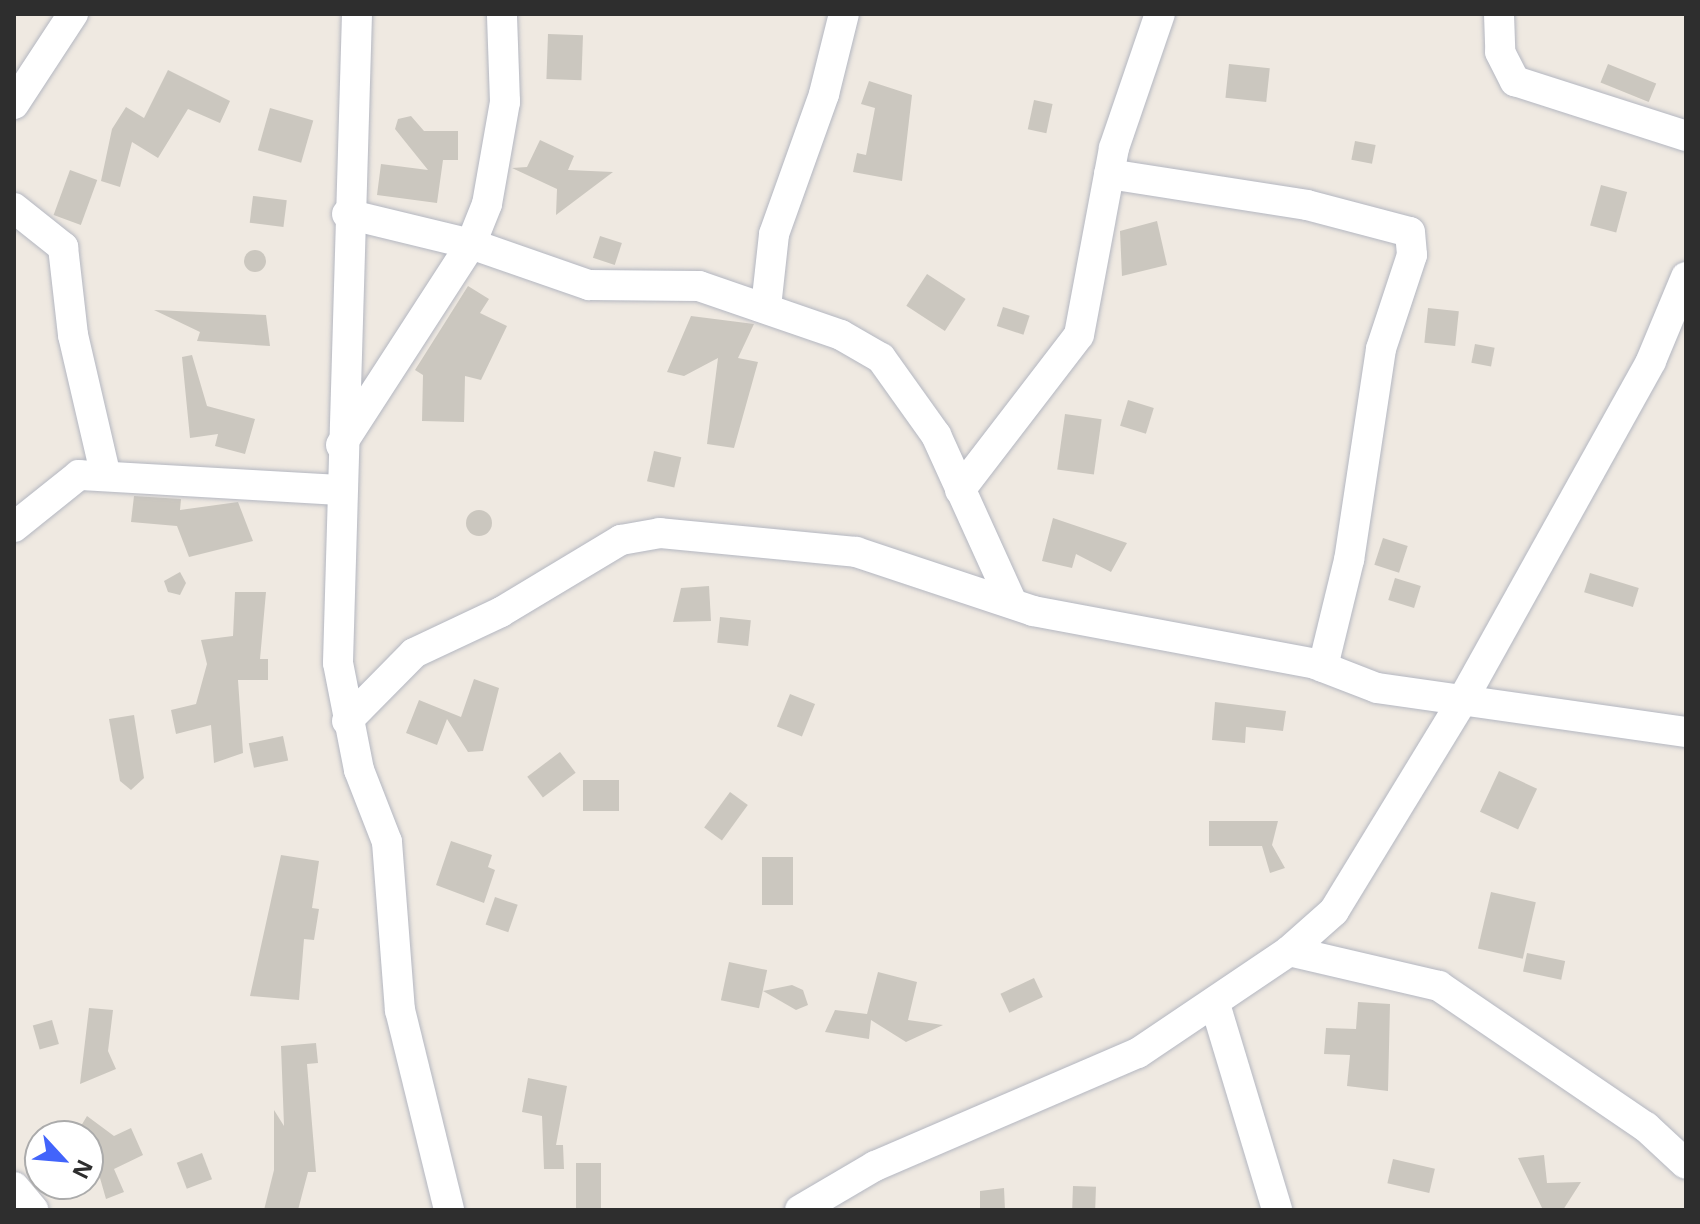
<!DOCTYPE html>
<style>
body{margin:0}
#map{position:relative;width:1700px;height:1224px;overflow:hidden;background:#efe9e1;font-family:"Noto Sans",sans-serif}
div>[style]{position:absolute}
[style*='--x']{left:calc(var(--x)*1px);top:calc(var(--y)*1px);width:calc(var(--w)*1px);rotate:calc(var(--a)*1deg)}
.building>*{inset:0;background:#cbc7bf;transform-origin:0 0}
.round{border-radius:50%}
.roads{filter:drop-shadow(0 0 2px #b4b7c1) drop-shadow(0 0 2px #b4b7c1)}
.minor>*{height:30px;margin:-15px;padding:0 15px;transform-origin:15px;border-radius:15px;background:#fff}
span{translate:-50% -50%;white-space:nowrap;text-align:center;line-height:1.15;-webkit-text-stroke:6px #fff;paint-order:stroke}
.frame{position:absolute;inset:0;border:16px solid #2e2e2e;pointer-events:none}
.north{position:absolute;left:24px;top:1120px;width:80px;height:80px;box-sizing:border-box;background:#fff;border:2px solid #ababab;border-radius:50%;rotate:116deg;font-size:22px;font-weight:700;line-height:32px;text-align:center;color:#2e2e2e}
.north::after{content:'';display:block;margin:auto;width:28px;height:36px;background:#4264fb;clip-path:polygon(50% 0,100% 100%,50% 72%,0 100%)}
</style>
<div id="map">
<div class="building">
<div style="left:548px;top:34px;width:35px;height:45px;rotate:2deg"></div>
<div style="left:1229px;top:64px;width:41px;height:34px;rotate:6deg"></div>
<div style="left:1608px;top:64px;width:52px;height:20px;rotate:22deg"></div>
<div style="clip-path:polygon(168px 70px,230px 101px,220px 123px,188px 109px,158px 158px,132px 142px,120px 187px,101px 181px,112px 129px,126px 107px,144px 118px)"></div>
<div style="clip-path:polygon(869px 81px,912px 95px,902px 181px,853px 172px,857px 153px,866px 155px,875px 108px,861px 104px)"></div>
<div style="left:1034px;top:100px;width:19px;height:30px;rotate:12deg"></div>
<div style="left:270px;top:108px;width:45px;height:44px;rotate:16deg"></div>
<div style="clip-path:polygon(411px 116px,424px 131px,458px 131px,458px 160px,443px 160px,437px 203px,377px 195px,381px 164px,428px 170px,395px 129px,398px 119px)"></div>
<div style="clip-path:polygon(540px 140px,574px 156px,568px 170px,613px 172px,556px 215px,557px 189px,512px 168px,527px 167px)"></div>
<div style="left:1355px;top:141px;width:21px;height:19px;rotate:11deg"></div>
<div style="left:70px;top:170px;width:29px;height:48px;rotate:20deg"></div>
<div style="left:1601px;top:185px;width:27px;height:42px;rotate:15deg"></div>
<div style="left:253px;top:196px;width:34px;height:27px;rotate:7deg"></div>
<div style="clip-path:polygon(1157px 221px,1167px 265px,1122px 276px,1120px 231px)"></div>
<div style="left:600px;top:236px;width:23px;height:23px;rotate:18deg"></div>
<div class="round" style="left:244px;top:250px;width:22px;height:22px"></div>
<div style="left:927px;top:274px;width:46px;height:38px;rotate:33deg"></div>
<div style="clip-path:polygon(468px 286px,489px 299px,480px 313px,507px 326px,481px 380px,465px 376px,464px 422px,422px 421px,423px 375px,415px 370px)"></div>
<div style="left:1003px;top:307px;width:28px;height:20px;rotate:18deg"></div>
<div style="left:1428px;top:308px;width:31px;height:35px;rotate:6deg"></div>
<div style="clip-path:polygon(154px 310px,266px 315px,270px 346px,197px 341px,200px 332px)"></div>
<div style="clip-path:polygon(691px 316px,754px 324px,738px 358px,758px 362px,734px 448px,707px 444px,718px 358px,684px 376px,667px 372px)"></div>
<div style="left:1475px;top:344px;width:20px;height:19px;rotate:11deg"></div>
<div style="clip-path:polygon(192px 355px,207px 406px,255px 419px,245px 454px,215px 446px,218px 434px,190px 438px,182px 357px)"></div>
<div style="left:1128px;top:400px;width:27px;height:27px;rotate:17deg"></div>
<div style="left:1065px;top:414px;width:37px;height:56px;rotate:8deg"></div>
<div style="left:654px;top:451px;width:28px;height:31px;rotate:13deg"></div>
<div style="clip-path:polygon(134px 496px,181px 499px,180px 510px,238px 502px,253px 541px,189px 557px,177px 526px,131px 522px)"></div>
<div class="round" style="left:466px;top:510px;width:26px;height:26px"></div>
<div style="clip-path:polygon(1053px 518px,1127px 543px,1111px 572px,1076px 554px,1072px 568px,1042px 561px)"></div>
<div style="left:1383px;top:538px;width:26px;height:28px;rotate:18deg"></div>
<div style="clip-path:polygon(180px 572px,186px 583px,180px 595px,168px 592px,164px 581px)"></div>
<div style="left:1590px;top:573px;width:51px;height:20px;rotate:17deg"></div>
<div style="left:1395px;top:578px;width:27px;height:23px;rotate:17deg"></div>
<div style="clip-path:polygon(709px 586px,711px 621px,673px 622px,681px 588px)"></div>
<div style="clip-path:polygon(235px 592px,266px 592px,260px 659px,268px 659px,268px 680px,238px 680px,243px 753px,214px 763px,211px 725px,176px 734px,171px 710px,196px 704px,207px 664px,201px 640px,233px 636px)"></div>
<div style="left:720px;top:617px;width:31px;height:26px;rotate:6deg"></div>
<div style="clip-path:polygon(474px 679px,499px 688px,483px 751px,468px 752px,447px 719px,437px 745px,406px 733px,419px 700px,461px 717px)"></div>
<div style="left:790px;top:694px;width:27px;height:35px;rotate:22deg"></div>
<div style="clip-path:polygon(1215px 702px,1286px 711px,1283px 731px,1246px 727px,1245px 743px,1212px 740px)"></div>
<div style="clip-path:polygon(134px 715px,144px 778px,131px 790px,120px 781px,109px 719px)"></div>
<div style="left:283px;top:736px;width:25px;height:35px;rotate:78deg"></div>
<div style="left:560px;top:752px;width:26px;height:41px;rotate:53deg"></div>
<div style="left:1499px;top:771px;width:42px;height:45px;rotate:25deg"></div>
<div style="left:583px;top:780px;width:36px;height:31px"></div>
<div style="left:730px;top:792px;width:22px;height:44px;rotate:36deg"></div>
<div style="clip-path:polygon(1209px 821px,1278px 821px,1272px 845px,1285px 868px,1270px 873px,1262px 846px,1209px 846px)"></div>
<div style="clip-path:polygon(451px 841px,492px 855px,488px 867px,495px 870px,484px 903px,436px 885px)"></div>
<div style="clip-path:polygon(281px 855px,319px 861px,312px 908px,319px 909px,314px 940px,304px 939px,299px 1000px,250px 996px)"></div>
<div style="left:762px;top:857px;width:31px;height:48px"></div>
<div style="left:1491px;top:892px;width:46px;height:58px;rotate:13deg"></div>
<div style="left:495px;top:897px;width:24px;height:29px;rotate:19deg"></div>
<div style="left:1527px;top:953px;width:39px;height:19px;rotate:12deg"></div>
<div style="left:729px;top:962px;width:39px;height:39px;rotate:12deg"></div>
<div style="clip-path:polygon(878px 972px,917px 982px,908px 1020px,943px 1025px,906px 1042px,871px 1020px,869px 1039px,825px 1032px,835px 1010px,867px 1014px)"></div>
<div style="left:1034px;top:978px;width:21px;height:37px;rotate:65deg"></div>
<div style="clip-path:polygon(792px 985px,803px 990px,808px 1005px,796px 1010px,763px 991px)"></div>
<div style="clip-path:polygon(1358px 1002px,1390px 1004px,1388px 1091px,1347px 1086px,1350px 1055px,1324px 1054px,1326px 1028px,1356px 1029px)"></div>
<div style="clip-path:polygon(89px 1008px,113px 1010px,108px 1051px,116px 1069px,80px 1084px)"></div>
<div style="left:52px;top:1020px;width:25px;height:20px;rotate:74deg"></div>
<div style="clip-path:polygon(316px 1043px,318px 1063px,307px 1064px,316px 1172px,308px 1172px,298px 1210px,264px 1210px,274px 1170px,274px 1110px,284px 1126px,281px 1046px)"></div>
<div style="clip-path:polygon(528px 1078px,567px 1086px,556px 1145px,563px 1145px,564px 1169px,544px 1169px,542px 1116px,522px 1112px)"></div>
<div style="clip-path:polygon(87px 1116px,114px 1136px,131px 1128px,143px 1155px,114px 1169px,124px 1192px,106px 1199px,88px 1136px,78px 1131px)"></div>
<div style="left:202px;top:1153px;width:28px;height:27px;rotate:69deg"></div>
<div style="clip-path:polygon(1544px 1155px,1547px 1183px,1581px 1182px,1563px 1210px,1543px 1210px,1518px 1158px)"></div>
<div style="left:1393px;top:1159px;width:43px;height:25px;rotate:13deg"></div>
<div style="left:576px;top:1163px;width:25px;height:47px"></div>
<div style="left:1073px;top:1186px;width:23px;height:24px;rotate:2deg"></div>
<div style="clip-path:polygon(1004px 1188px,1005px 1210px,980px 1210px,980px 1191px)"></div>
</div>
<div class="roads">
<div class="minor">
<div style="--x:357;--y:14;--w:649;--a:91.68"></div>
<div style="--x:338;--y:663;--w:109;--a:78.9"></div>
<div style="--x:359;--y:770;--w:77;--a:68.7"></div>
<div style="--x:387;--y:842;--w:169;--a:85.6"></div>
<div style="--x:400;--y:1010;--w:206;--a:76.2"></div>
<div style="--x:1499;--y:14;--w:38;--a:88"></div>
<div style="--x:1500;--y:52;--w:33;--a:63"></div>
<div style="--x:1515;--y:81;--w:180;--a:17.8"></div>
<div style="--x:14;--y:104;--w:108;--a:-56.8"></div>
<div style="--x:1109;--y:174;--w:200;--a:8.9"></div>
<div style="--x:1307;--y:205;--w:106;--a:14.7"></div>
<div style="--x:1410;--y:232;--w:23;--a:85"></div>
<div style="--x:1412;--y:255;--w:99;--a:108.3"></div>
<div style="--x:1381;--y:349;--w:213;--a:98.6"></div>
<div style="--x:1349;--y:560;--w:110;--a:103.7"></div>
<div style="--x:14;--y:208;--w:63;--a:38.5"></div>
<div style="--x:63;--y:247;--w:89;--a:83.5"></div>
<div style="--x:73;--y:335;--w:141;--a:76.9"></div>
<div style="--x:347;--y:214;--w:128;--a:13.6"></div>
<div style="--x:471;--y:244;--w:125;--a:19.2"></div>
<div style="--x:589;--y:285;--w:110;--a:0.5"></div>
<div style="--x:699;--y:286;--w:150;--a:19"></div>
<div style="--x:841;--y:335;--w:46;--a:29.9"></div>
<div style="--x:881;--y:358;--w:95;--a:54.5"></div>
<div style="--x:936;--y:435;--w:181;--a:65.6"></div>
<div style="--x:766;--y:307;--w:73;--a:-83.7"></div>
<div style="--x:774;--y:234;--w:149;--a:-70.3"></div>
<div style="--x:824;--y:94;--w:82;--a:-76"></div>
<div style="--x:341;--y:445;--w:239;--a:-57.1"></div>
<div style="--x:471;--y:244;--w:43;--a:-68.2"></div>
<div style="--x:487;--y:204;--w:104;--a:-80"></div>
<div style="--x:505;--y:102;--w:88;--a:-92"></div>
<div style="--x:960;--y:490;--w:195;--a:-52.5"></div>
<div style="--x:1079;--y:335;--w:190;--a:-79.4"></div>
<div style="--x:1114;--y:148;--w:142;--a:-71.1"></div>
<div style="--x:14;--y:527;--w:83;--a:-38.7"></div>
<div style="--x:79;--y:475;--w:259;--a:3.3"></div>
<div style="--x:347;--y:721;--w:95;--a:-45.4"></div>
<div style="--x:414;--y:653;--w:96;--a:-25.2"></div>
<div style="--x:501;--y:612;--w:140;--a:-31"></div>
<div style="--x:621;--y:540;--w:40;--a:-10"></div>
<div style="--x:660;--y:533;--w:197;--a:5.5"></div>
<div style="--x:856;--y:552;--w:187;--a:18.4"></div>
<div style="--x:1033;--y:611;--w:287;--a:10.6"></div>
<div style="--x:1315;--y:664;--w:66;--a:21.2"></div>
<div style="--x:1377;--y:688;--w:312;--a:8.1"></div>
<div style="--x:1289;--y:951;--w:154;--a:13.1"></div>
<div style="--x:1439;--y:986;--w:250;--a:34.3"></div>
<div style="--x:1646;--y:1127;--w:54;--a:42.8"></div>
<div style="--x:1215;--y:1004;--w:215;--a:73.2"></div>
<div style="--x:14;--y:1187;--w:30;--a:50"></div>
<div style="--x:800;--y:1210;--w:87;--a:-30.4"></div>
<div style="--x:875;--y:1166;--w:286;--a:-23.3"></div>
<div style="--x:1138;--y:1053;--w:182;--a:-34"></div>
<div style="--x:1289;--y:951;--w:60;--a:-41.6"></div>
<div style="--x:1334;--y:911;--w:246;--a:-58.6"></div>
<div style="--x:1462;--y:701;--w:389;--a:-60.9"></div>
<div style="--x:1651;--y:361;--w:91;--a:-67.4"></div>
</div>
</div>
<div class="frame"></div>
<div class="north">N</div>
</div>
